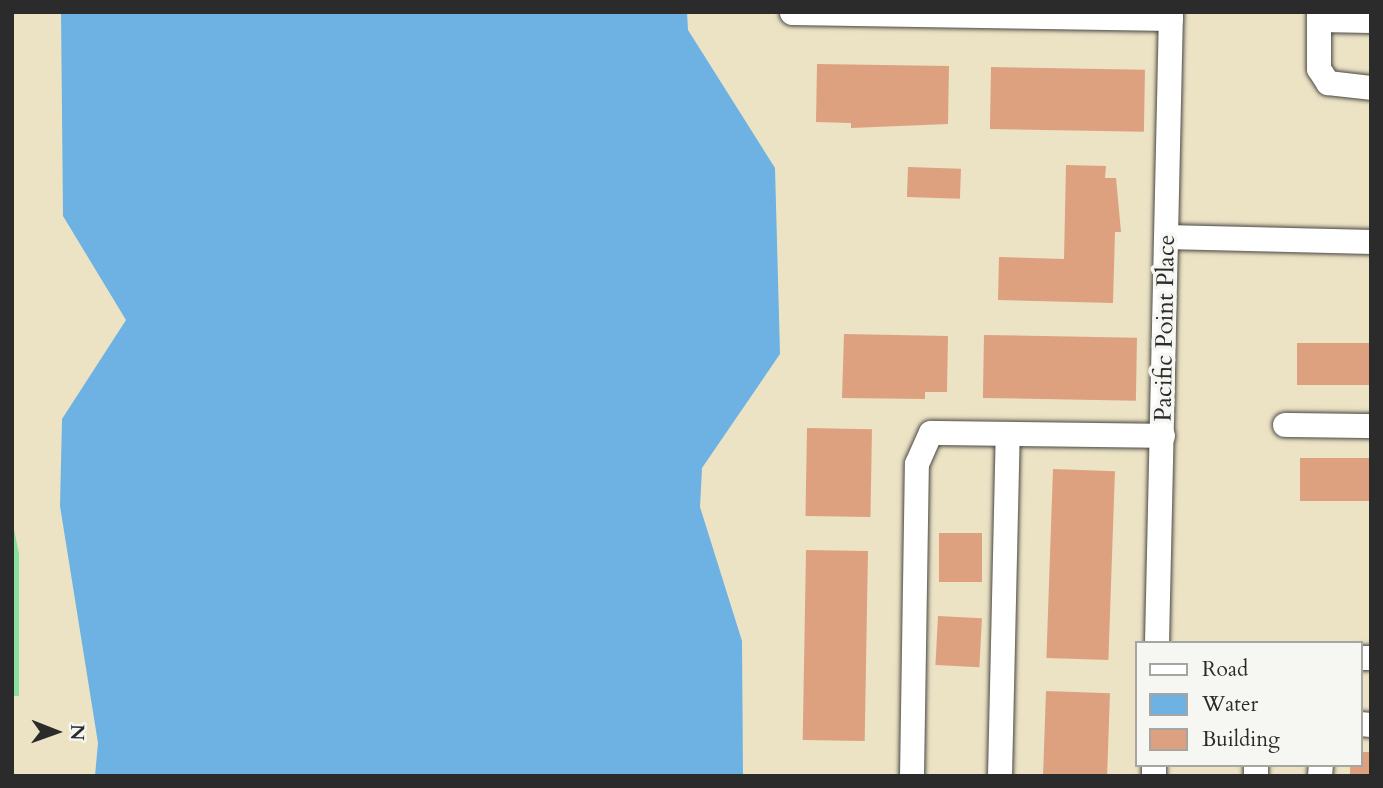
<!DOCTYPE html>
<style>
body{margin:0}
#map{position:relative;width:1383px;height:788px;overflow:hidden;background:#ece3c5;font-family:Cardo,serif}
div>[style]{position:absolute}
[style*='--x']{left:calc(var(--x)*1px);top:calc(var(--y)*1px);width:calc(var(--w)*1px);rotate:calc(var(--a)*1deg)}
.green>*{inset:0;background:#8ce0a2}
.water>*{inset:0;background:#6eb1e3}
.building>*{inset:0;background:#dda180;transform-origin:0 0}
.roads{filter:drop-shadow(0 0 2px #484742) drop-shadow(0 0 2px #484742)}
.minor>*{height:24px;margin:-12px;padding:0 12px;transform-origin:12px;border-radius:12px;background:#fff}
span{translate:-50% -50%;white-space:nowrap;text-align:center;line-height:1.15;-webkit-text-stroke:7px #f6f6f2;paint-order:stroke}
.street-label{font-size:24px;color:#2b2b2b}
.frame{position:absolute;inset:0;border:14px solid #2b2b2b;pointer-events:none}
.legend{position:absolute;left:1135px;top:641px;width:228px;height:126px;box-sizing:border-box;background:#f6f6f2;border:2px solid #a5a5a2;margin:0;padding:9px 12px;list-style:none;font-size:21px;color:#2b2b2b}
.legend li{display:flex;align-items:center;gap:14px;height:35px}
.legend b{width:35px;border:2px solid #a5a5a2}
.north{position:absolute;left:21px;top:697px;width:70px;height:70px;-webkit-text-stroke:5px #f6f6f2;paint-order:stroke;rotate:91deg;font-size:19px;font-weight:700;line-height:28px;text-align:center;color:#2b2b2b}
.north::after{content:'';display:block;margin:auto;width:24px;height:32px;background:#2b2b2b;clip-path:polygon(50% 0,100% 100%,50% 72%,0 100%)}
</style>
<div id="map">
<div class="green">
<div style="clip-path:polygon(12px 519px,19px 554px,19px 696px,12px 696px)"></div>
</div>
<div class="water">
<div style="clip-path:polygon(61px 12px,687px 12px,688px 30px,775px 168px,780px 354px,702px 468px,700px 507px,742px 641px,743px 776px,95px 776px,98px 743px,60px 506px,62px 419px,126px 320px,63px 216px)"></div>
</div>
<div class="building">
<div style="clip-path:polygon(817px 64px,949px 66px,948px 124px,851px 128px,851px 123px,816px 122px)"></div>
<div style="left:991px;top:67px;width:154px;height:62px;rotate:1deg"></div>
<div style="clip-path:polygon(1066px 165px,1106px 166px,1105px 178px,1116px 178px,1121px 232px,1115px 232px,1113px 303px,998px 300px,999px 257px,1064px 259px)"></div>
<div style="left:908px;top:167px;width:53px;height:30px;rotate:2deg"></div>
<div style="clip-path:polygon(844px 334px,948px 336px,947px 392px,925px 392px,925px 399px,842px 398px)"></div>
<div style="left:984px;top:335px;width:153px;height:63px;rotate:1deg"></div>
<div style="left:1371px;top:343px;width:42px;height:74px;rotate:90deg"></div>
<div style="left:807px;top:428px;width:65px;height:88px;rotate:1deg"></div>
<div style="left:1371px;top:458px;width:43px;height:71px;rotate:90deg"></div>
<div style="left:1053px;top:469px;width:62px;height:189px;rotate:2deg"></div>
<div style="left:939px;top:533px;width:43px;height:49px"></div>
<div style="left:806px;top:550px;width:62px;height:190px;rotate:1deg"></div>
<div style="left:938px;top:616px;width:44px;height:49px;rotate:3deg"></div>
<div style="left:1046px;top:691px;width:64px;height:85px;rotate:2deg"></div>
<div style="clip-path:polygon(1360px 752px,1371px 752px,1371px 776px,1350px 776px,1350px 765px,1360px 765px)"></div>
</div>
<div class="roads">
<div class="minor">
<div style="--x:1319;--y:12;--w:57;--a:90"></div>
<div style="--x:1319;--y:69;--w:17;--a:57"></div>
<div style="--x:1328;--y:83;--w:43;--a:6.6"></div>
<div style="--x:792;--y:13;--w:379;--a:0.9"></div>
<div style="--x:1319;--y:20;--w:52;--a:1.1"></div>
<div style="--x:1167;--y:237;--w:204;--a:1.4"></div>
<div style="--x:1285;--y:425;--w:86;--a:0.7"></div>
<div style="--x:1157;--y:643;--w:631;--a:-88.73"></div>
<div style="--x:1360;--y:658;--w:11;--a:0"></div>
<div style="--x:1360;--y:724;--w:11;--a:5"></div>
<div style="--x:912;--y:776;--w:312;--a:-89.1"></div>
<div style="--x:917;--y:464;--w:34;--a:-66"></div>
<div style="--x:931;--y:433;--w:232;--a:0.7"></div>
<div style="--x:1000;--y:776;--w:342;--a:-88.7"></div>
<div style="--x:1154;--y:776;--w:11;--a:-90"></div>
<div style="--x:1256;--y:776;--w:11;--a:-90"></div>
<div style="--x:1320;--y:776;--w:11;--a:-85"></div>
</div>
</div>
<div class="street-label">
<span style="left:1165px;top:328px;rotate:-89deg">Pacific Point Place</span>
</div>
<div class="frame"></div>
<ul class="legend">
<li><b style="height:9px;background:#fff"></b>Road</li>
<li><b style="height:19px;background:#6eb1e3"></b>Water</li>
<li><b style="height:19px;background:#dda180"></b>Building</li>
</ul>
<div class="north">N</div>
</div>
